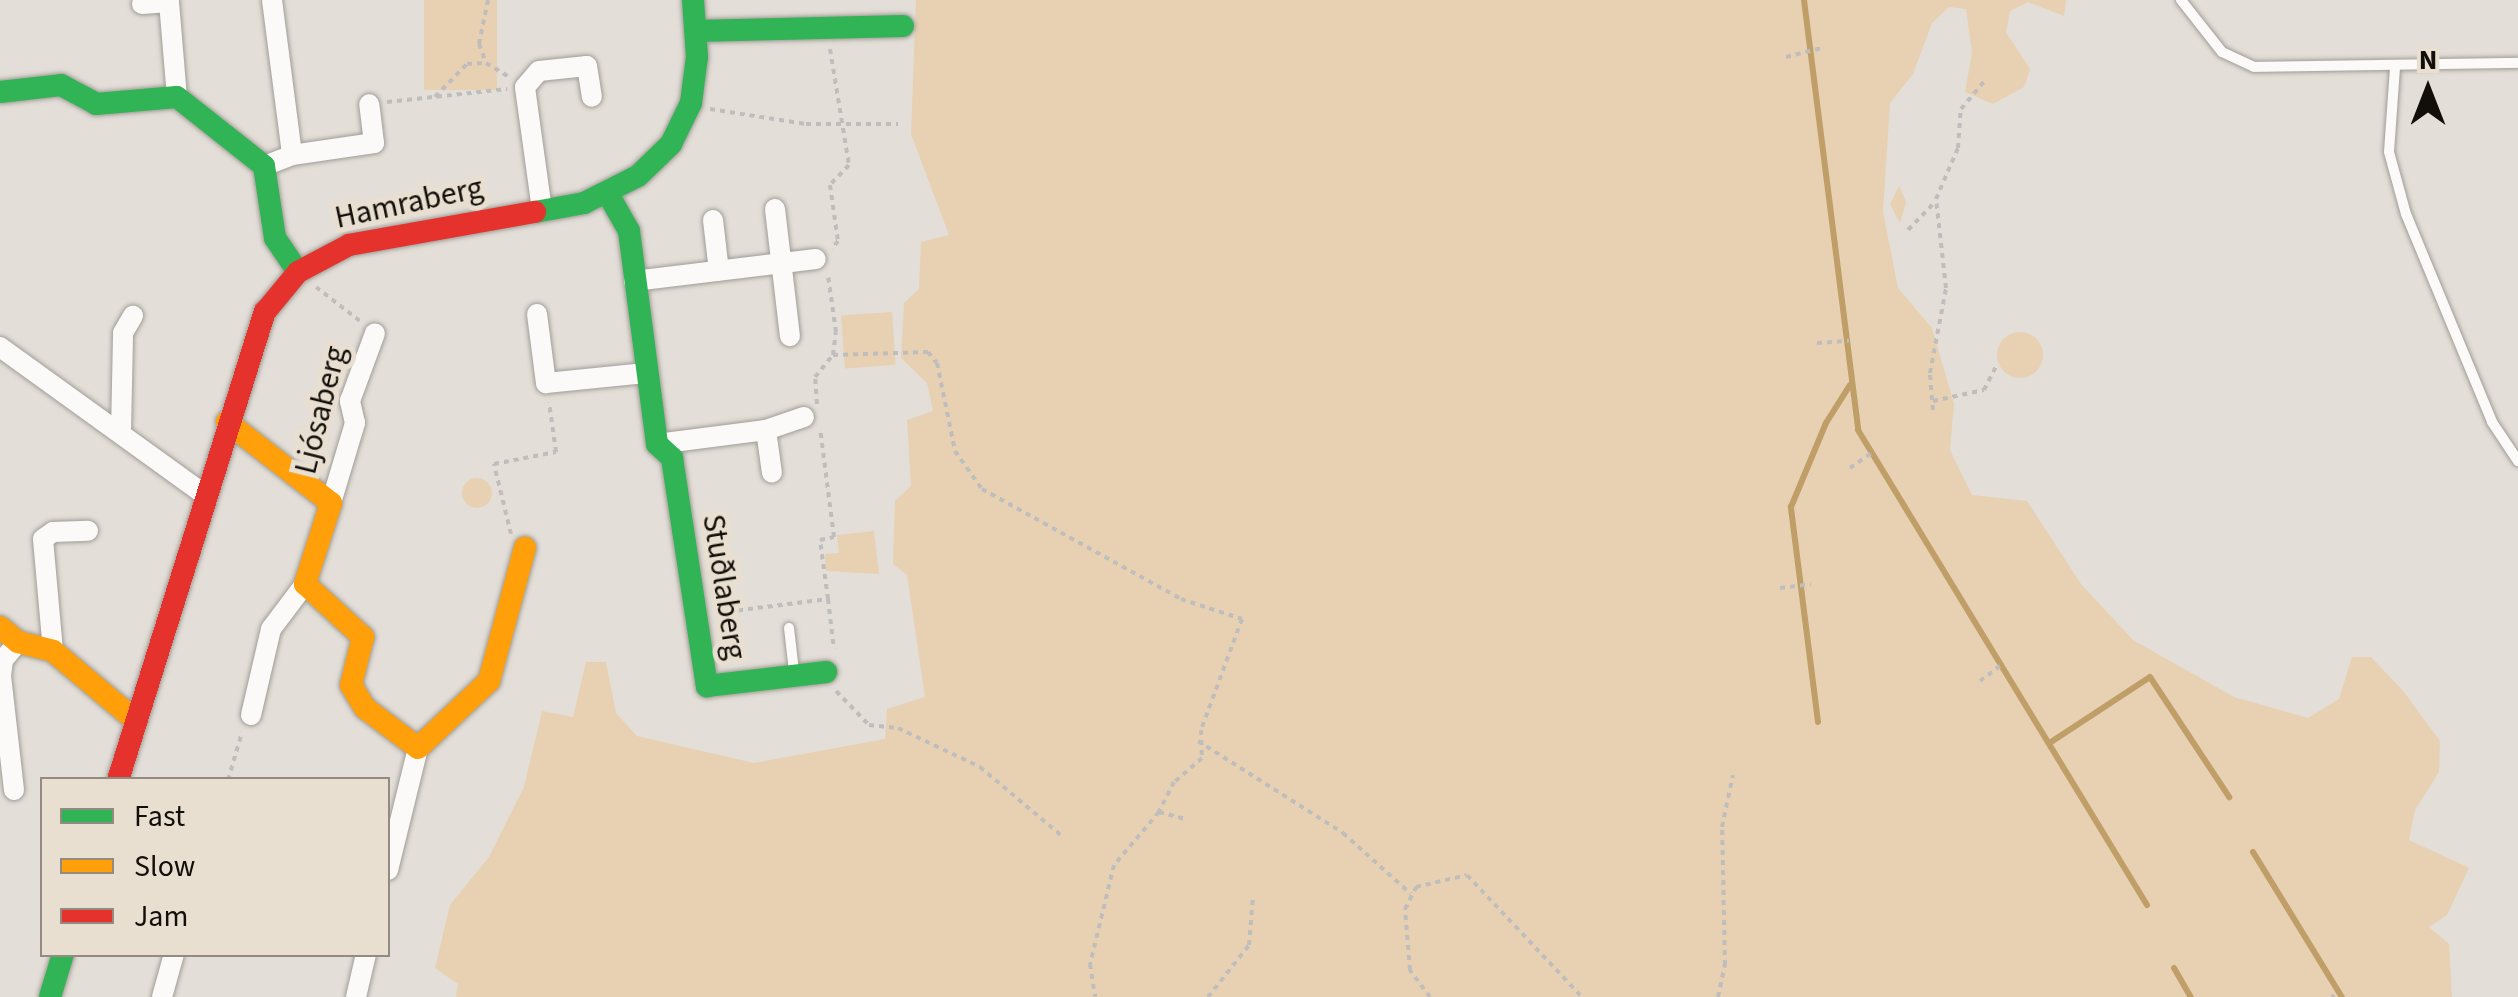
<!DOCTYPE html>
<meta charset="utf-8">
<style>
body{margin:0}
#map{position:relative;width:2518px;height:997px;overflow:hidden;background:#e3ded7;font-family:"Source Sans 3",sans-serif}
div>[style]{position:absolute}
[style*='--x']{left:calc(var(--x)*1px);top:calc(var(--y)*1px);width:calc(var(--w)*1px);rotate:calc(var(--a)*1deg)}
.green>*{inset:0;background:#e7d1b2;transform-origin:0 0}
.round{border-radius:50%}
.stream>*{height:6px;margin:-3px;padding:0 3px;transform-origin:3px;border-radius:3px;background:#c09e68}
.path>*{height:4px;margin-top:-2px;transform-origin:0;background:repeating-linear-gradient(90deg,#bfbebc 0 5px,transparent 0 10px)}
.roads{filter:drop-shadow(0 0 2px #a09d97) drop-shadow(0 0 2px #a09d97)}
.lane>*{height:10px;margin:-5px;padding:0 5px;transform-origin:5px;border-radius:5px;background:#fbfaf9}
.street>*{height:20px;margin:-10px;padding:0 10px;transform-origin:10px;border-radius:10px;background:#fbfaf9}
.fast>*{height:22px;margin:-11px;padding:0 11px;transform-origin:11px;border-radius:11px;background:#30b455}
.slow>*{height:22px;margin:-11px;padding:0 11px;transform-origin:11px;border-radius:11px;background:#ff9f0a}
.jam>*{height:22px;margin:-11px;padding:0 11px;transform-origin:11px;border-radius:11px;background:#e5322d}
span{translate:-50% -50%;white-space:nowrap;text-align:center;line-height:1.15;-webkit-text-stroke:10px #e9dfd1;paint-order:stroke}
.street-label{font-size:32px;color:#120e09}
.legend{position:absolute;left:40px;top:777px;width:350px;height:180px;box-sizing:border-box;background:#e9dfd1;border:2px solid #938b81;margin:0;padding:12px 18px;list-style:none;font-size:30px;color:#120e09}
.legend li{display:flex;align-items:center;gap:20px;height:50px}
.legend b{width:50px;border:2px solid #938b81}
.north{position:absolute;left:2378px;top:40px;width:100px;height:100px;-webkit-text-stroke:8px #e9dfd1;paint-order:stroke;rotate:0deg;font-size:28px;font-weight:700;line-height:40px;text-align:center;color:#120e09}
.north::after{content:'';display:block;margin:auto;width:35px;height:45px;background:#120e09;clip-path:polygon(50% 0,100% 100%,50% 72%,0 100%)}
</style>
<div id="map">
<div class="green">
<div style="left:424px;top:0;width:73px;height:90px"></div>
<div style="clip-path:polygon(916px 0,2066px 0,2064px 16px,2028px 2px,2010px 11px,2006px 32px,2030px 69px,2024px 87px,1993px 104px,1965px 92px,1972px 53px,1966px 9px,1949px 7px,1932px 23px,1913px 74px,1890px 103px,1883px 212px,1898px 288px,1932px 328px,1954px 404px,1950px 450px,1972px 495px,2027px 501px,2081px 584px,2133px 640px,2234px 697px,2308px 718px,2339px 699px,2352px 657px,2371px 657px,2404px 692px,2440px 741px,2439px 772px,2415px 810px,2409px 840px,2469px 868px,2447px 915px,2429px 927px,2449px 944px,2452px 997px,456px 997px,458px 984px,435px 968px,450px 905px,489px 857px,524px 787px,542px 711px,573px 717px,586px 662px,606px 662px,616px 713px,637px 736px,754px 763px,885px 739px,887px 709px,925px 697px,907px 575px,893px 564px,895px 501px,911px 486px,907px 420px,933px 411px,927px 383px,901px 358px,904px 303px,919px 289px,921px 242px,949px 235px,911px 134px)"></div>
<div style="clip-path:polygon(1899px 186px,1906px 202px,1900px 223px,1890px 204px)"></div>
<div style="left:892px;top:312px;width:53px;height:51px;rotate:86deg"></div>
<div class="round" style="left:1997px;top:332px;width:46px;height:46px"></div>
<div class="round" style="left:462px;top:478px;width:30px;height:30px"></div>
<div style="clip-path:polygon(874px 531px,879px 574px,826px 571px,825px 554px,839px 553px,837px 535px)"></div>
</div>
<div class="stream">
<div style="--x:1804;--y:0;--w:433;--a:82.8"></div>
<div style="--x:1858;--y:430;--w:556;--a:58.68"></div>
<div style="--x:1818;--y:722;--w:217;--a:-97.2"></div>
<div style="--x:1791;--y:507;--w:91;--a:-67.4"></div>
<div style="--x:1826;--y:423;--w:45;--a:-57.7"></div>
<div style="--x:2051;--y:742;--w:118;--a:-33.3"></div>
<div style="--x:2150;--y:677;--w:144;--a:56.6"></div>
<div style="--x:2253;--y:852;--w:170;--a:58.5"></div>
<div style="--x:2174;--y:968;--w:34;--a:60"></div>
</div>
<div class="path">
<div style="--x:488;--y:0;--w:45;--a:101.6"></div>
<div style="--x:479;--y:44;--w:20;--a:70"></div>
<div style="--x:486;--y:63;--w:29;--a:31"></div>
<div style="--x:830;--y:49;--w:118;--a:80.7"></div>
<div style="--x:849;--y:165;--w:28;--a:134"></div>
<div style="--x:830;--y:185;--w:57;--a:81.9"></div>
<div style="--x:838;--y:241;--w:10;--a:127"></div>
<div style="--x:1786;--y:57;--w:36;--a:-14"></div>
<div style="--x:435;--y:97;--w:46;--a:-45.9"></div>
<div style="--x:467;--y:64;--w:19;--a:-3"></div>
<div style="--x:387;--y:102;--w:121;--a:-6.2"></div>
<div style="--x:710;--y:109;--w:97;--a:8.9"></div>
<div style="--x:806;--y:124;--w:92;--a:0"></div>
<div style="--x:423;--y:204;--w:24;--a:-5"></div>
<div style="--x:1908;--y:230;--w:40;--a:-46"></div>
<div style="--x:316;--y:287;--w:56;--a:37.7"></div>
<div style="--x:1817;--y:343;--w:32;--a:-4"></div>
<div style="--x:833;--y:355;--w:95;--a:-1.8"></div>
<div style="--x:928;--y:352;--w:14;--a:51"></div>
<div style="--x:937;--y:363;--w:90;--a:78.4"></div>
<div style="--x:955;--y:451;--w:47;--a:54.6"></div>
<div style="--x:982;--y:489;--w:227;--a:28.9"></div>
<div style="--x:1181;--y:599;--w:64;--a:18.2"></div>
<div style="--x:1242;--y:619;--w:118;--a:110.3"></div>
<div style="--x:1201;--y:730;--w:28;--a:88"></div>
<div style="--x:1202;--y:758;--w:37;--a:139"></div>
<div style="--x:1174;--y:782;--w:34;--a:117"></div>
<div style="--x:1159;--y:812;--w:70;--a:130.3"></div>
<div style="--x:1114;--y:865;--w:102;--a:103.6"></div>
<div style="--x:1090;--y:964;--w:33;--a:81"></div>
<div style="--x:1933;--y:401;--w:52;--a:-12.2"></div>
<div style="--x:1984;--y:390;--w:27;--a:-63"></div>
<div style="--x:817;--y:404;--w:27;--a:-94"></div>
<div style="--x:815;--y:377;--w:28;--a:-51"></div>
<div style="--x:833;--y:355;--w:23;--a:-83"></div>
<div style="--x:836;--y:332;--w:57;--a:-98.1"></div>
<div style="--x:1933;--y:410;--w:37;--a:-95"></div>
<div style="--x:1930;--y:373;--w:86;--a:-79.3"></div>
<div style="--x:1946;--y:288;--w:90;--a:-96.4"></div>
<div style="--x:1936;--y:199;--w:56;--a:-66.7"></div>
<div style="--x:1958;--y:148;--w:39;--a:-86"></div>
<div style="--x:1961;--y:109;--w:38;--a:-50"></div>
<div style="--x:1850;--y:468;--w:28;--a:-35"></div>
<div style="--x:511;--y:534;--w:72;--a:-103.7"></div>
<div style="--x:494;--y:464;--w:63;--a:-11"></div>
<div style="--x:556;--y:452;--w:50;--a:-98"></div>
<div style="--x:1780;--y:588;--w:31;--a:-7"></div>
<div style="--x:828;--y:599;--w:50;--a:83.2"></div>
<div style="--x:718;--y:613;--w:111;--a:-7.3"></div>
<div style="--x:828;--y:599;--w:60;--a:-97.7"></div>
<div style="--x:820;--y:540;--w:14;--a:-12"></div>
<div style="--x:834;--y:537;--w:110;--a:-97.3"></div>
<div style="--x:1980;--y:681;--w:25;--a:-37"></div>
<div style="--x:836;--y:691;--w:47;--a:45.9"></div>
<div style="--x:869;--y:725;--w:29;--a:6"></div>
<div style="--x:898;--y:728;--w:91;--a:25.4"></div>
<div style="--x:980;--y:767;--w:109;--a:40.1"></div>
<div style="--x:1198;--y:741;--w:172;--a:32.4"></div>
<div style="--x:1343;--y:833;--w:91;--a:41.9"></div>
<div style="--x:228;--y:780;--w:50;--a:-73.7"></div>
<div style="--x:1159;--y:812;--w:28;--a:15"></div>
<div style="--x:1208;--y:997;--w:66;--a:-51.7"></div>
<div style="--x:1249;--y:945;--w:48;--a:-85.2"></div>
<div style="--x:1430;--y:997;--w:34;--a:-127"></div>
<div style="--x:1410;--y:970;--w:61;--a:-94.7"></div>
<div style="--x:1405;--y:909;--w:25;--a:-63"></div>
<div style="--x:1416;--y:887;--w:52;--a:-13.2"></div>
<div style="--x:1467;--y:875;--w:168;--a:46.7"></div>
<div style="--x:1718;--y:997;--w:33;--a:-78"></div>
<div style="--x:1725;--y:965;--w:138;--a:-91.2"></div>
<div style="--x:1722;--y:827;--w:53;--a:-78.1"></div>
<div style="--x:2332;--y:997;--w:3;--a:-45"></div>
</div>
<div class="roads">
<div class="lane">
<div style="--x:2181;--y:0;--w:66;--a:51.7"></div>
<div style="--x:2222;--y:52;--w:35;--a:25"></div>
<div style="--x:2254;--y:67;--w:264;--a:-0.9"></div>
<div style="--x:2395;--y:68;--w:84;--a:94.1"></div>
<div style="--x:2389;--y:152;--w:64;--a:74.7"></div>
<div style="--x:2406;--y:214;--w:225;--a:67.5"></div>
<div style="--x:2492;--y:422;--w:47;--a:56.3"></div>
<div style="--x:789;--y:628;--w:43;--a:83.4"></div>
</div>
<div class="street">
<div style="--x:272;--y:0;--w:156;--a:82.6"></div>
<div style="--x:142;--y:4;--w:27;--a:-4"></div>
<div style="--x:169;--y:2;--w:95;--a:85.2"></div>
<div style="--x:264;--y:166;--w:30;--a:-21"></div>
<div style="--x:292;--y:155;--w:83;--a:-8.3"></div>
<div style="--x:374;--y:143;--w:39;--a:-97"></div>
<div style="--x:775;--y:209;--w:128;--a:83.3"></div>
<div style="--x:542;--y:210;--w:124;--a:-97.9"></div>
<div style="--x:525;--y:87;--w:21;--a:-49"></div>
<div style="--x:539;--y:71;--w:48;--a:-5.9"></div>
<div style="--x:587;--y:66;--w:31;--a:81"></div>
<div style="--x:713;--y:220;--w:51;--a:83.3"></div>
<div style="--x:634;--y:281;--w:183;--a:-6.9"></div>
<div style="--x:537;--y:314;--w:70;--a:82.6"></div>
<div style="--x:546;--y:383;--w:100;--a:-5.7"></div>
<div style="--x:0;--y:347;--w:251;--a:35.8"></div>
<div style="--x:766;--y:430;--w:43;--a:82.1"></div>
<div style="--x:121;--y:432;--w:99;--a:-88.8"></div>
<div style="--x:123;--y:333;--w:20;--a:-60"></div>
<div style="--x:657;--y:444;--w:110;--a:-7.3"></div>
<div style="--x:766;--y:430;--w:40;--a:-18.9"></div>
<div style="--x:331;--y:503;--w:84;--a:-73.3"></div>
<div style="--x:355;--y:423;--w:23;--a:-103"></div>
<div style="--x:350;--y:401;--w:72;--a:-69.8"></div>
<div style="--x:53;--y:651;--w:112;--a:-95.1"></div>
<div style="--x:43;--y:539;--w:12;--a:-35"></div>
<div style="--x:53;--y:532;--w:35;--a:-2"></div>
<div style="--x:251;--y:715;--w:88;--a:-76.9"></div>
<div style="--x:271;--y:629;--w:56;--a:-52.9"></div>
<div style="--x:14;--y:790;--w:115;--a:-96.5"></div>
<div style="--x:1;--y:676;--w:16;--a:-83"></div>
<div style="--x:3;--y:660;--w:23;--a:-50"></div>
<div style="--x:388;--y:870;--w:126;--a:-76.2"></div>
<div style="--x:162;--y:997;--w:45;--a:-74.4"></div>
<div style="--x:356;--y:997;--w:44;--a:-76.9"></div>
</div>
<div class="fast">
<div style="--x:696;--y:31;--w:207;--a:-1.4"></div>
<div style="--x:0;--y:92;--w:61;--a:-6.5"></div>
<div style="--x:61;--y:85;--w:40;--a:28"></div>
<div style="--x:96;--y:104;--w:81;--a:-4.9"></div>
<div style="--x:177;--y:97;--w:111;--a:38.4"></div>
<div style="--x:264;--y:166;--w:73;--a:81.3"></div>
<div style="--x:275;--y:238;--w:41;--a:55.9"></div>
<div style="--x:608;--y:194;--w:43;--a:60.4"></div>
<div style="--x:629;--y:231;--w:215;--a:82.5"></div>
<div style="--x:657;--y:444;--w:21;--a:43"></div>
<div style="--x:672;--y:458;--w:231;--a:81.3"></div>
<div style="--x:707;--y:686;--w:120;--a:-6.7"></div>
<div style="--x:535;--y:212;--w:50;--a:-10.4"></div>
<div style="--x:584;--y:203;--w:60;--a:-26.6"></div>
<div style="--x:638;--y:176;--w:46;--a:-44.1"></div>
<div style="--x:671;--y:144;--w:46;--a:-64"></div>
<div style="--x:691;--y:103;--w:46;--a:-82.6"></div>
<div style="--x:697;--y:57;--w:57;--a:-94"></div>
<div style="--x:50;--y:997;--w:45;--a:-73.2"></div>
</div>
<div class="slow">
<div style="--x:227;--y:422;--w:132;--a:37.9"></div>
<div style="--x:331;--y:503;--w:85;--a:107.8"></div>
<div style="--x:305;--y:584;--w:79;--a:42.4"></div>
<div style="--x:363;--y:637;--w:49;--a:104"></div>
<div style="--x:351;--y:685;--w:27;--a:59"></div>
<div style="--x:365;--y:708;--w:66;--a:37"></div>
<div style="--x:418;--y:748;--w:98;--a:-43.3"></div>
<div style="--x:489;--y:681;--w:138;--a:-74.9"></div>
<div style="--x:0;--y:627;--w:23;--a:40"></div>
<div style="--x:18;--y:642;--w:36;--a:14"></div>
<div style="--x:53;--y:651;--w:107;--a:40.1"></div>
</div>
<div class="jam">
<div style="--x:118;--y:780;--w:491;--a:-72.6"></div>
<div style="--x:265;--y:312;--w:52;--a:-50.5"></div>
<div style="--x:298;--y:272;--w:58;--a:-27.9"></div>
<div style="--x:349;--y:245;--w:189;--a:-10.1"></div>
</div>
</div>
<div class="street-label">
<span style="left:409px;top:203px;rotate:-12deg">Hamraberg</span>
<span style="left:321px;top:410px;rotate:-76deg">Ljósaberg</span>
<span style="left:724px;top:587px;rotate:81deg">Stuðlaberg</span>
</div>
<ul class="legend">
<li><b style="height:12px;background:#30b455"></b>Fast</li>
<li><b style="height:12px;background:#ff9f0a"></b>Slow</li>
<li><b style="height:12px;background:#e5322d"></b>Jam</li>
</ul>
<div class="north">N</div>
</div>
